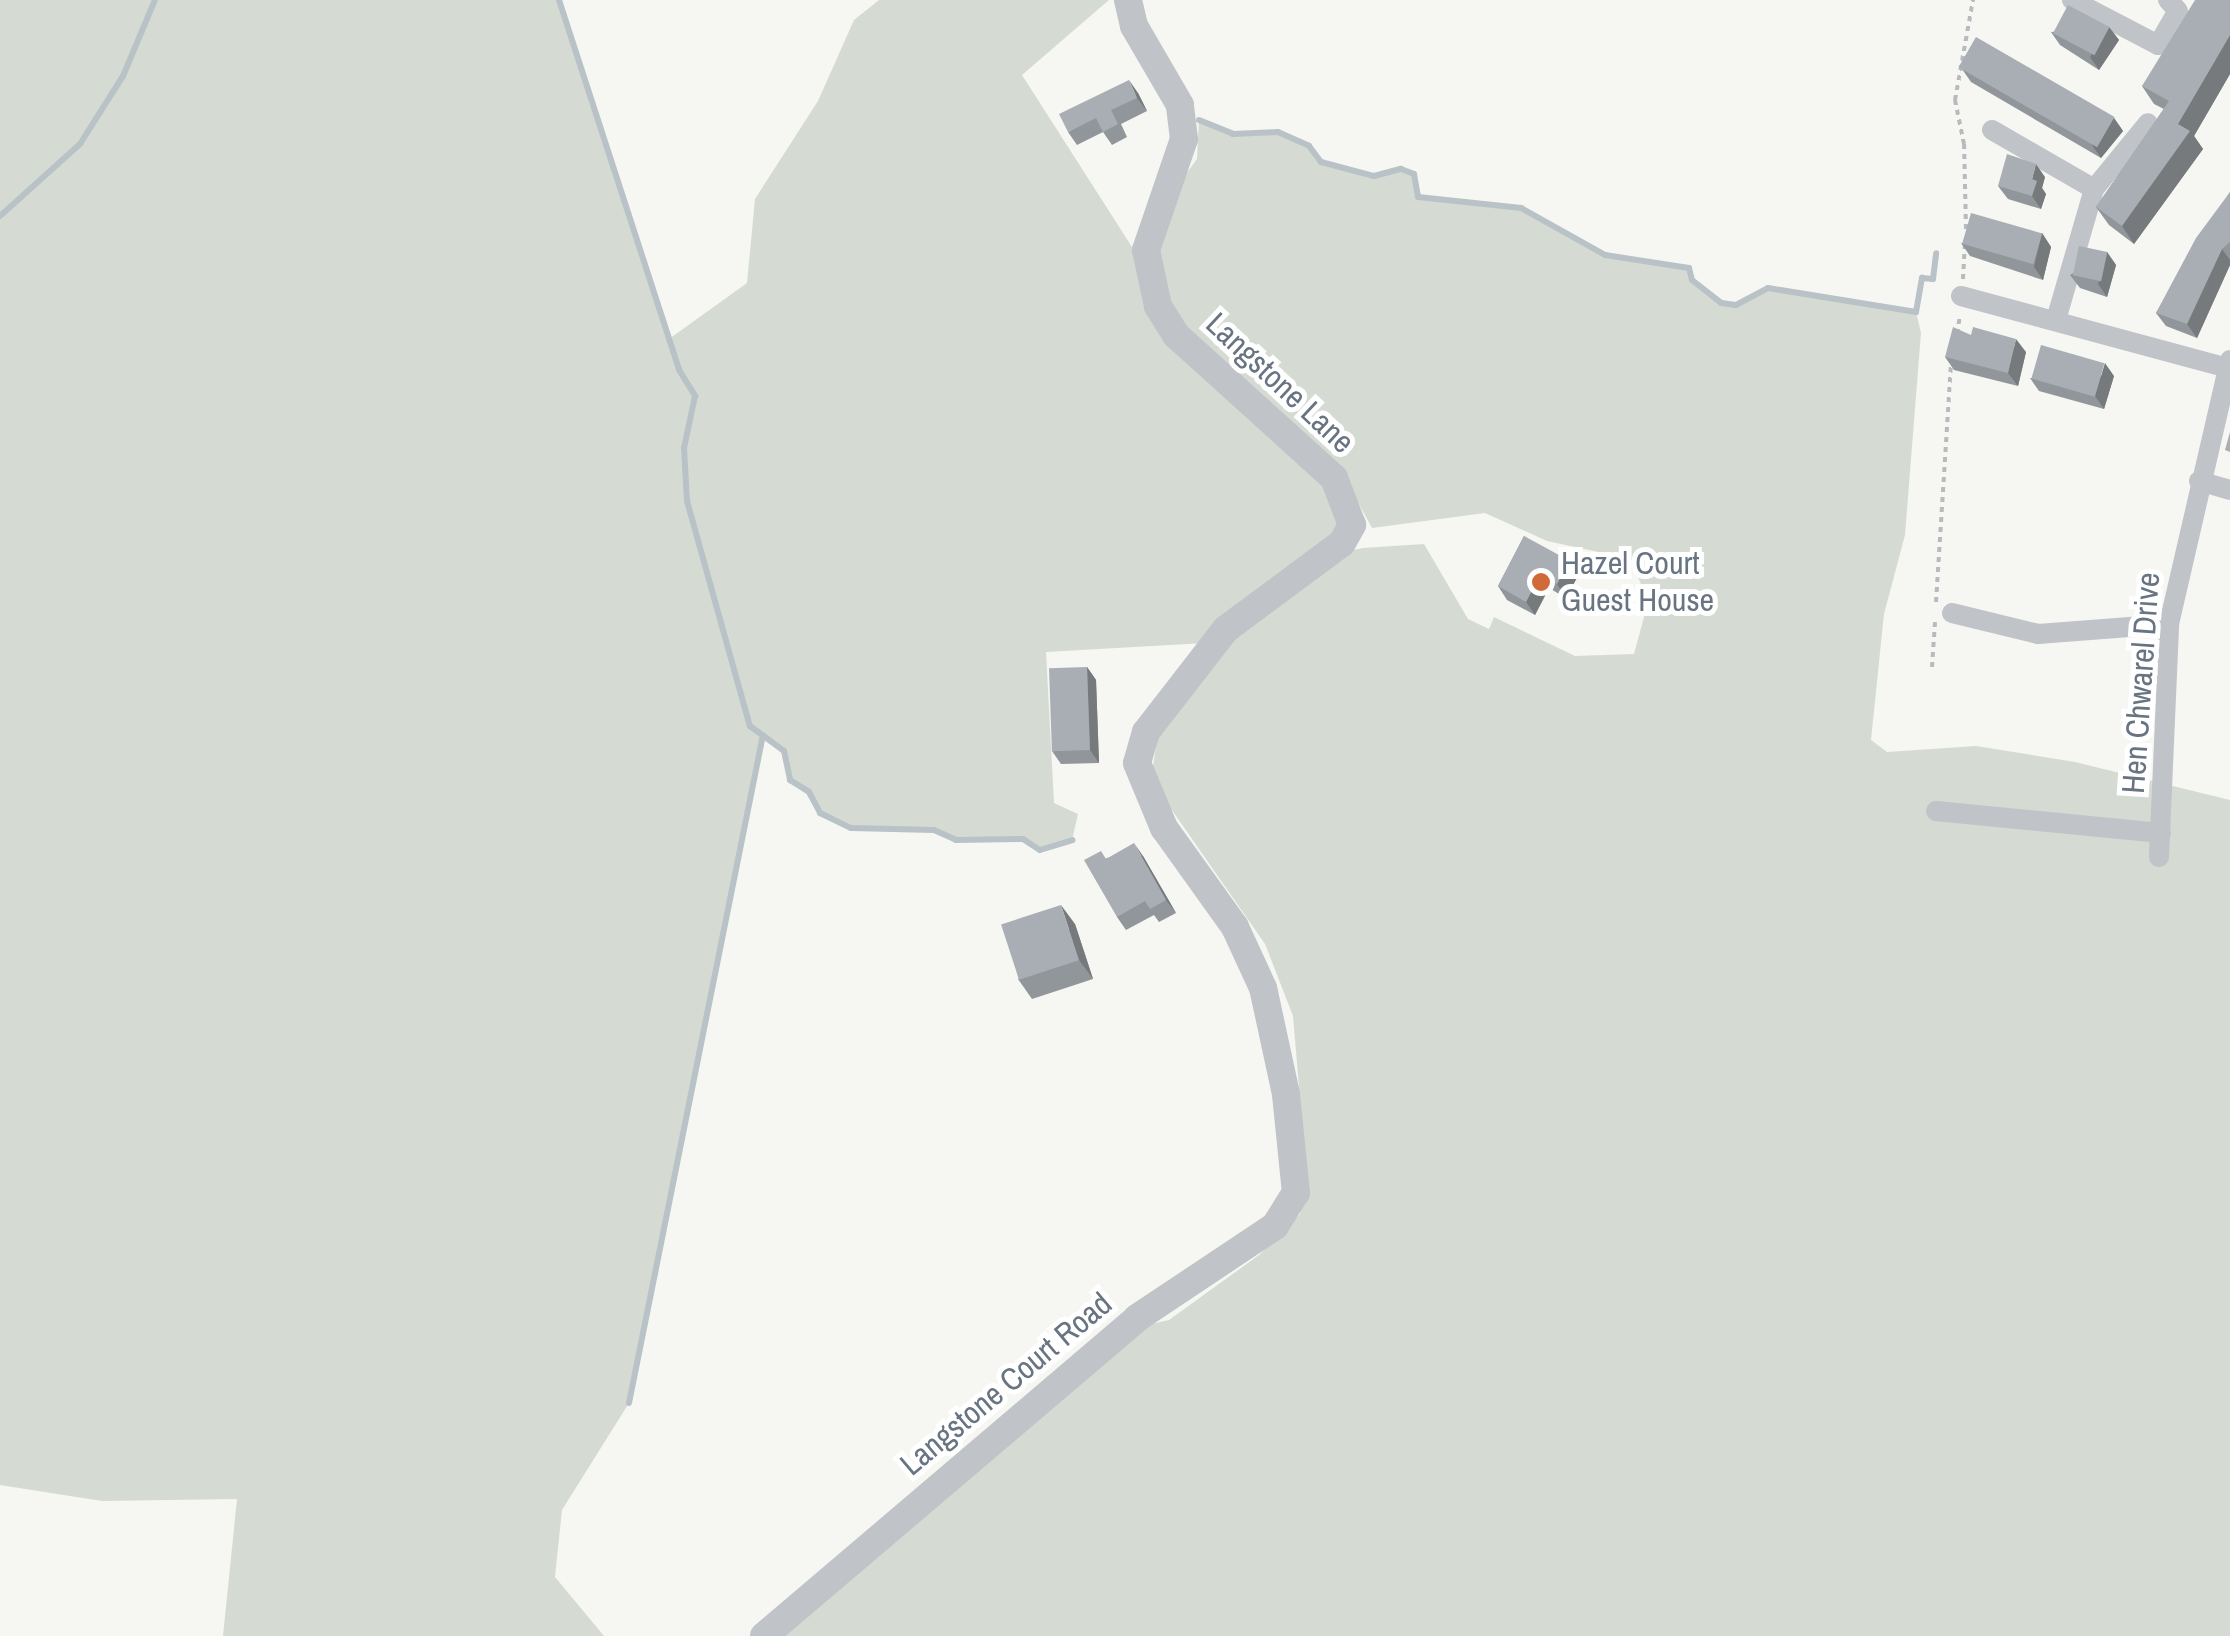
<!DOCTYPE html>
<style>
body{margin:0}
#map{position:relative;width:2230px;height:1636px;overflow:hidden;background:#f6f6f3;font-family:"Archivo Narrow",sans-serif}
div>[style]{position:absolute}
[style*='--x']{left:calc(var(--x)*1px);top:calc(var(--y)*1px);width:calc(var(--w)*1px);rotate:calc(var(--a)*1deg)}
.green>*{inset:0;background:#d5dbd3}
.stream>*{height:6px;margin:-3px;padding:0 3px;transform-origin:3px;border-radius:3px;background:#b9c2c7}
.path>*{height:4px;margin-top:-2px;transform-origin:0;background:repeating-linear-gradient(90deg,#b8babd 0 5px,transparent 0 10px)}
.minor>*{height:20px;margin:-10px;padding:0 10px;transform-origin:10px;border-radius:10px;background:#c0c3c7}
.tertiary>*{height:28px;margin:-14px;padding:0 14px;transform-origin:14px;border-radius:14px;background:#c0c3c7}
.wall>*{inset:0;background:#90969a}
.shaded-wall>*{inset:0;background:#767a7d}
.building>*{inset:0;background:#a8aeb3;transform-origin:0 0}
.dots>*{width:28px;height:28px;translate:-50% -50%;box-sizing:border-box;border:5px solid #fff;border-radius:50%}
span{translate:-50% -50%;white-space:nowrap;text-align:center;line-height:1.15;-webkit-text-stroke:10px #fff;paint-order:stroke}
.street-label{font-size:32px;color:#687481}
.poi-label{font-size:32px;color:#687481}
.left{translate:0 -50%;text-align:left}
</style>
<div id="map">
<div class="green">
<div style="clip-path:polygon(0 0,559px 0,669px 339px,747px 283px,755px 199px,818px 101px,854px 20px,879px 0,1109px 0,1022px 75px,1132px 247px,1146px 293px,1329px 486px,1340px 518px,1334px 533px,1205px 643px,1046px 652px,1054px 803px,1078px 814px,1072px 840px,1040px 850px,1023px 839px,956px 840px,934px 830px,851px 828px,820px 813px,809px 792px,790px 780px,784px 751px,763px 736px,629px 1403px,562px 1510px,555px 1577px,604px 1636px,223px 1636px,237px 1499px,102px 1501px,0 1485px)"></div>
<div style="clip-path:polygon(1199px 120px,1233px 134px,1278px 132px,1309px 146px,1321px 162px,1374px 176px,1401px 169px,1414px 174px,1418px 197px,1521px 208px,1605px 255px,1689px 268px,1692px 280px,1721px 303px,1736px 305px,1768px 288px,1916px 312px,1921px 333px,1905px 535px,1884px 614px,1871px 740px,1887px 752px,1976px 746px,2075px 762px,2230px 800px,2230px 1636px,783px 1636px,1138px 1327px,1169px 1320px,1259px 1255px,1300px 1214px,1307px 1181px,1293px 1016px,1265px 944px,1151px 780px,1158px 733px,1233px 635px,1348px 551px,1363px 548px,1424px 544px,1468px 619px,1489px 629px,1494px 617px,1575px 656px,1634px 654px,1648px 602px,1631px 559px,1547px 541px,1485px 513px,1372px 528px,1354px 495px,1195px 343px,1155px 273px,1174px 190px,1197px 159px)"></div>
</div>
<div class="stream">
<div style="--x:559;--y:0;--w:389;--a:72"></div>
<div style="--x:679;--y:370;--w:31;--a:58"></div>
<div style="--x:695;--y:396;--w:53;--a:101.9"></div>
<div style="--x:684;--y:448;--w:53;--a:86.8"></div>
<div style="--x:687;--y:501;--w:234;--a:74.4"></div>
<div style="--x:750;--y:726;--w:42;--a:36.3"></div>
<div style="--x:784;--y:751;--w:30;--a:78"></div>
<div style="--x:790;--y:780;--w:22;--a:32"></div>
<div style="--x:809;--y:792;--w:24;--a:62"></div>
<div style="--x:820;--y:813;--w:34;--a:26"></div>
<div style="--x:851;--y:828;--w:83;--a:1.4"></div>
<div style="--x:934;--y:830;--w:24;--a:24"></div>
<div style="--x:956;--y:840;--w:67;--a:-0.9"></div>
<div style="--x:1023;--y:839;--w:20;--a:33"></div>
<div style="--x:1040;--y:850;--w:34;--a:-17"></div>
<div style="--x:1199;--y:120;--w:37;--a:22"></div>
<div style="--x:1233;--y:134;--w:45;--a:-2.5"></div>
<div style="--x:1278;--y:132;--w:34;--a:24"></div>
<div style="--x:1309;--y:146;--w:20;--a:53"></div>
<div style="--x:1321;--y:162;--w:55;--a:14.8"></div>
<div style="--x:1374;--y:176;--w:28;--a:-15"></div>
<div style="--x:1401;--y:169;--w:14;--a:21"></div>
<div style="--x:1414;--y:174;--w:23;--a:80"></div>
<div style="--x:1418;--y:197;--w:104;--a:6.1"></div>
<div style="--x:1521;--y:208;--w:96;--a:29.2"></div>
<div style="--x:1605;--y:255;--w:85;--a:8.8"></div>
<div style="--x:1689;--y:268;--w:12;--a:76"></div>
<div style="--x:1692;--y:280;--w:37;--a:38"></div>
<div style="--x:1721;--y:303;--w:15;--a:8"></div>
<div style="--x:1736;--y:305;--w:36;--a:-28"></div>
<div style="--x:1768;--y:288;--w:150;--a:9.2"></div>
<div style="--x:1916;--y:312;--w:35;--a:-80"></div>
<div style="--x:1922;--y:278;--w:11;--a:5"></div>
<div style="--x:1933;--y:279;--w:26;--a:-83"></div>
<div style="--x:0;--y:216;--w:108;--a:-42"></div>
<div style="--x:80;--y:144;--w:80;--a:-57.7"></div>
<div style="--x:123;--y:76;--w:82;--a:-67.2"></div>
<div style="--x:629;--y:1403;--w:681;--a:-78.66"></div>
</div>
<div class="path">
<div style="--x:1966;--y:229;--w:85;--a:-91.3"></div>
<div style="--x:1964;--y:144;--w:45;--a:-101.6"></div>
<div style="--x:1955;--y:100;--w:102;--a:-79.8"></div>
<div style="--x:1963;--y:279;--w:35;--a:-87"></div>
<div style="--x:1957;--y:334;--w:20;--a:-81"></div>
<div style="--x:1936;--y:602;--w:239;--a:-86.4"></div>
<div style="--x:1932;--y:667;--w:45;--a:-86.2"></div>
</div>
<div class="minor">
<div style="--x:2072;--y:0;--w:97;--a:27.6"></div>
<div style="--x:2158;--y:45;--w:39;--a:-60"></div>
<div style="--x:2178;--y:11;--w:15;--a:-132"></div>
<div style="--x:1992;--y:130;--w:118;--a:30"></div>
<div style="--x:2094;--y:189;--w:136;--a:106.2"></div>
<div style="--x:2094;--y:189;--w:85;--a:-50.7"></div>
<div style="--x:1961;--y:296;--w:276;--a:15.1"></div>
<div style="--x:2199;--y:481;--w:32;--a:16"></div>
<div style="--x:1952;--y:613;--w:89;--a:13.7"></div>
<div style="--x:2038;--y:634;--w:131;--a:-4.4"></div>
<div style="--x:1936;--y:811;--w:226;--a:5.6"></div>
<div style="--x:2159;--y:857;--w:233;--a:-87.5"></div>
<div style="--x:2169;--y:624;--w:271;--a:-77"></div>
</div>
<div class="tertiary">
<div style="--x:764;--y:1636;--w:490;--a:-40.4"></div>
<div style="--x:1137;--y:1318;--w:166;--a:-33.7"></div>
<div style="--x:1275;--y:1226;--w:39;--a:-58"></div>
<div style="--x:1296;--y:1193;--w:100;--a:-95.8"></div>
<div style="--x:1286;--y:1094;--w:108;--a:-102.2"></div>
<div style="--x:1263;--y:988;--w:67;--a:-114.7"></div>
<div style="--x:1235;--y:927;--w:122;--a:-125.6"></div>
<div style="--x:1164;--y:828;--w:70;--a:-112.6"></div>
<div style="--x:1137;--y:763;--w:32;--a:-74"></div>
<div style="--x:1146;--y:732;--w:130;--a:-52.2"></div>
<div style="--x:1226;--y:629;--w:144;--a:-36.6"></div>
<div style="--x:1342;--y:543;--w:21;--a:-61"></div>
<div style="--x:1352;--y:525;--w:50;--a:-111"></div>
<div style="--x:1334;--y:478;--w:213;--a:-137.9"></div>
<div style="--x:1176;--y:335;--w:34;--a:-122"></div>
<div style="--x:1158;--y:306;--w:57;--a:-102.1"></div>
<div style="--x:1146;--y:250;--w:117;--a:-71.1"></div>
<div style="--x:1184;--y:139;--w:34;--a:-97"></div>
<div style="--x:1180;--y:105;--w:91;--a:-120.2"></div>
<div style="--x:1134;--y:26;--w:27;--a:-103"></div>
</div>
<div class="wall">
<div style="clip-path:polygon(2230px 0,2230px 74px,2194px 136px,2203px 149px,2134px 244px,2109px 225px,2096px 207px,2164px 109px,2154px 104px,2142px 86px)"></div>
<div style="clip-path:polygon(2109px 27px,2119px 40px,2099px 70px,2060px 45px,2051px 32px)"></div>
<div style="clip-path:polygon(1962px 69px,2114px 118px,2123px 131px,2101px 158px,1971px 82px)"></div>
<div style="clip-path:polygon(1138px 93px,1147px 111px,1121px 124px,1127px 137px,1112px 145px,1103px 132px,1077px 145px,1068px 132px)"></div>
<div style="clip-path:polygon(2045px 177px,2042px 188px,2046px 194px,2041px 209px,2008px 199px,1998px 186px)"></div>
<div style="clip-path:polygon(2230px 192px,2230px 265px,2197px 338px,2166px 326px,2156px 313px)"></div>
<div style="clip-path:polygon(2042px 233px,2051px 247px,2043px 280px,1970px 256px,1961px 243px)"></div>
<div style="clip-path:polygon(2107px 252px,2116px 265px,2107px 297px,2080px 288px,2070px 275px)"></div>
<div style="clip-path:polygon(1971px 335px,2026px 352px,2018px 386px,1954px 370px,1945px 357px)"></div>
<div style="clip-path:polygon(2114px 376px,2104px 409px,2039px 391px,2030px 378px)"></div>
<div style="clip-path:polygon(1524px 536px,1579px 574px,1566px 598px,1549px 588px,1535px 615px,1507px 600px,1498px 586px)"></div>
<div style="clip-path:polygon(1087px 667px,1096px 680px,1099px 763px,1061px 764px,1052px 751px)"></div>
<div style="clip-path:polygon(1143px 856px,1176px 913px,1159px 922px,1154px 915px,1126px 930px,1117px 917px,1106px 858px)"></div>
<div style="clip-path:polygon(1075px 924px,1093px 979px,1032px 999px,1018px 979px)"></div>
</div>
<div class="shaded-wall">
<div style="clip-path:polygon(2109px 27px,2119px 40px,2099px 70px,2090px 57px)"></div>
<div style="clip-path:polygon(2230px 35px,2230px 74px,2194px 136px,2203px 149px,2134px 244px,2122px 226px,2178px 124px)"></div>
<div style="clip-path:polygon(1129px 80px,1138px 93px,1147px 111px,1137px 98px)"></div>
<div style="clip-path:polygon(2114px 118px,2123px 131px,2101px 158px,2092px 145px)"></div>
<div style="clip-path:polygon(2036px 164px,2045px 177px,2042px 188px,2046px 194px,2041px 209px,2032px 196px,2032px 179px)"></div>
<div style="clip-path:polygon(2042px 233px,2051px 247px,2043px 280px,2034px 267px)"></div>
<div style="clip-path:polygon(2222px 249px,2230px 260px,2230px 265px,2197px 338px,2187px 324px)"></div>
<div style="clip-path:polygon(2107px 252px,2116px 265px,2107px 297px,2098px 284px)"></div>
<div style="clip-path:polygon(2016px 339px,2026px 352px,2018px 386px,2008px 373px)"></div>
<div style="clip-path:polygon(2105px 363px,2114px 376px,2104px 409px,2095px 396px)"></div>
<div style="clip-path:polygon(1570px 561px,1579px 574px,1566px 598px,1557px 584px)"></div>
<div style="clip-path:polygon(1540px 575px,1549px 588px,1535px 615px,1526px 602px)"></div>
<div style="clip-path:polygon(1087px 667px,1096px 680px,1099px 763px,1090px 750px)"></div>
<div style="clip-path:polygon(1134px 843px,1143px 856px,1176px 913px,1166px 900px)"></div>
<div style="clip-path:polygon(1061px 905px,1075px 924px,1093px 979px,1079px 960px)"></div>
</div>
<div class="building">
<div style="clip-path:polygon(2195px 0,2230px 0,2230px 35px,2178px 124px,2190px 131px,2122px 226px,2096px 207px,2169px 101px,2142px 86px)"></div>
<div style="left:2068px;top:5px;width:47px;height:32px;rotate:28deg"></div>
<div style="left:1976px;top:37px;width:160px;height:35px;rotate:30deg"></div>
<div style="clip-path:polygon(1129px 80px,1137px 98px,1111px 110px,1118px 124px,1103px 132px,1096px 118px,1068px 132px,1059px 114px)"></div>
<div style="clip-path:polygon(2007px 154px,2036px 164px,2032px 179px,2037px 181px,2032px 196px,1998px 186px)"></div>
<div style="clip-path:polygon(2230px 192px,2230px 242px,2222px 249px,2187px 324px,2156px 313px,2196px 238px)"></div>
<div style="left:1971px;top:213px;width:74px;height:32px;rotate:16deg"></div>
<div style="left:2079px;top:246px;width:29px;height:30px;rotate:12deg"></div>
<div style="clip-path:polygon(1953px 327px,1971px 335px,1973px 327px,2016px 339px,2008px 373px,1945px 357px)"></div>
<div style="left:2041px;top:345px;width:66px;height:35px;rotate:16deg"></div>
<div style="clip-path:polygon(2230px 432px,2230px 452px,2225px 450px)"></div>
<div style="clip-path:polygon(1524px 536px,1570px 561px,1557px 584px,1540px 575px,1526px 602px,1498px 586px)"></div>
<div style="left:1087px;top:667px;width:83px;height:38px;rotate:88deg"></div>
<div style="clip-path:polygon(1134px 843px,1166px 900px,1150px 909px,1145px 901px,1117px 917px,1084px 860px,1101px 851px,1106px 859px)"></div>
<div style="left:1061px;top:905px;width:58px;height:63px;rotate:72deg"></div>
</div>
<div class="dots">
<div style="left:1541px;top:582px;background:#d16a38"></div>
</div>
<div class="street-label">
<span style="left:1280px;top:383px;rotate:43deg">Langstone Lane</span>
<span style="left:2141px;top:683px;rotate:-86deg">Hen Chwarel Drive</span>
<span style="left:1006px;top:1384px;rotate:-40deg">Langstone Court Road</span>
</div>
<div class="poi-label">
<span class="left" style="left:1561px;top:582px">Hazel Court<br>Guest House</span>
</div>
</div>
